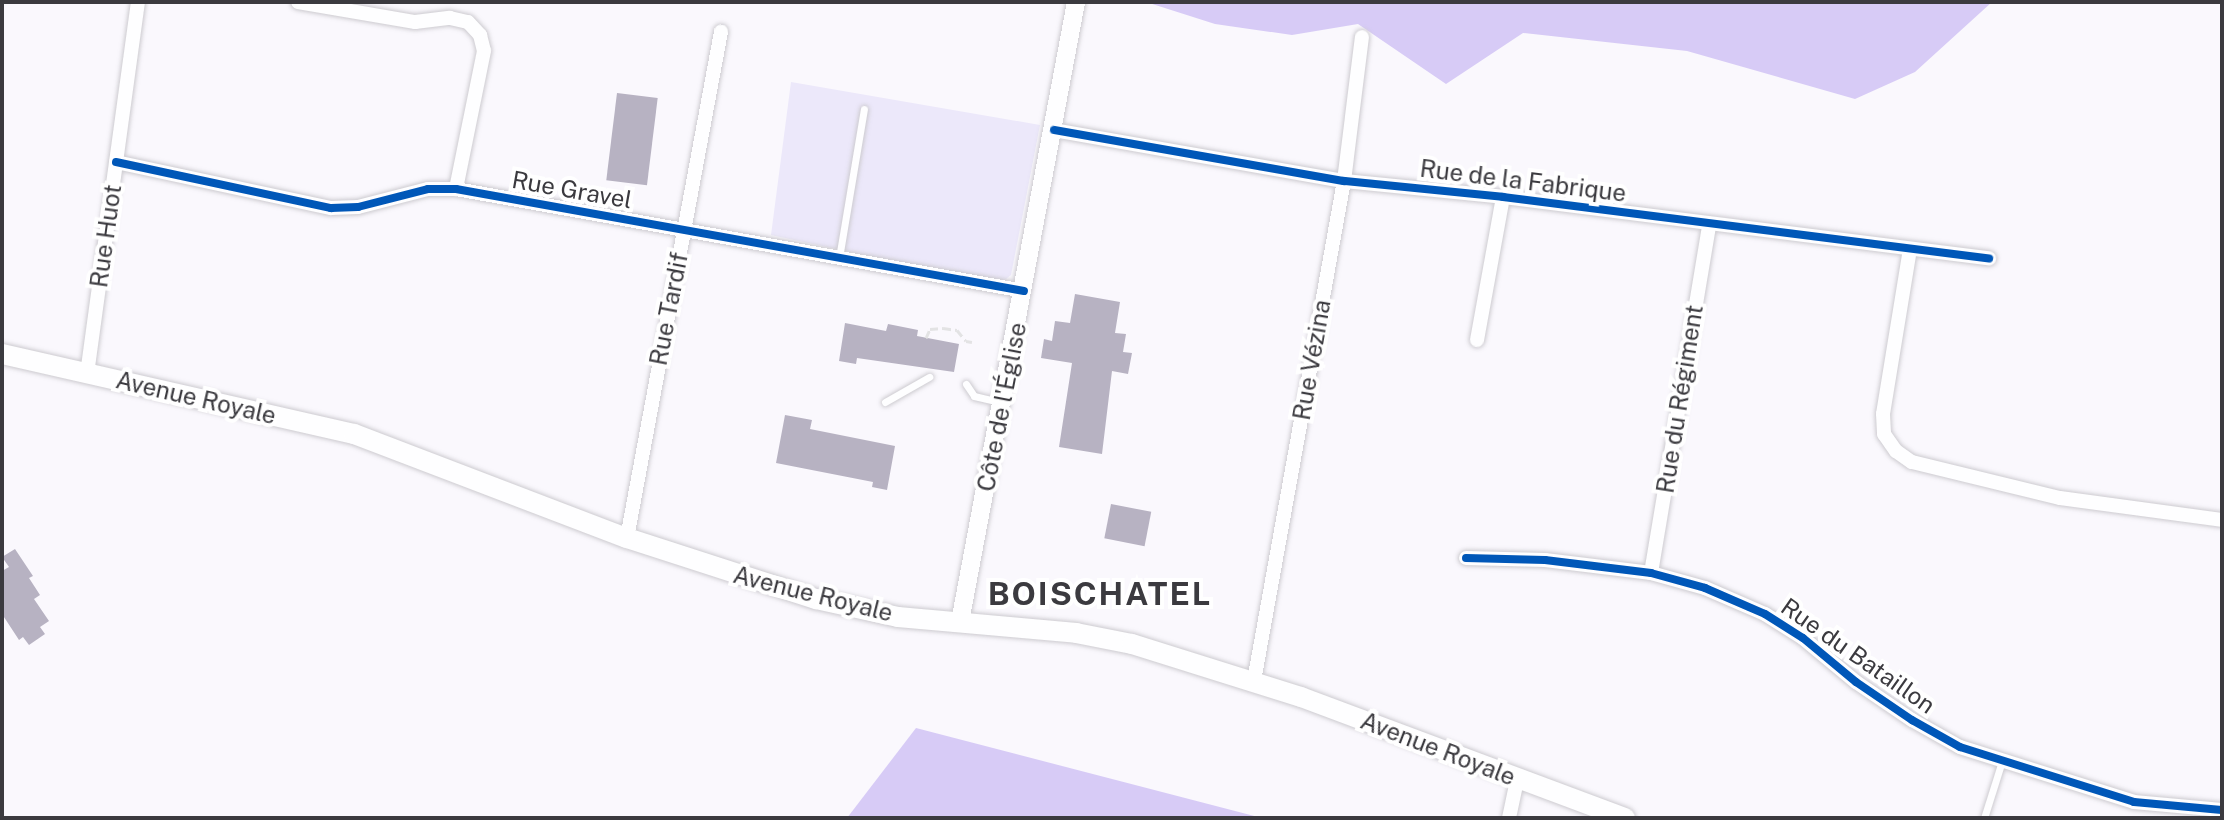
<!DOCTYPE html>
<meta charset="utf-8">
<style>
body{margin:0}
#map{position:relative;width:2224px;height:820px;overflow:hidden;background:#faf8fd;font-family:"Public Sans",sans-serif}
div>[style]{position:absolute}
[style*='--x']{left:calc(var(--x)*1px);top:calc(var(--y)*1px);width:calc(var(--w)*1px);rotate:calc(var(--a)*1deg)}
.green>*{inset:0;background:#ece8fa}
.forest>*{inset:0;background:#d7cbf6}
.building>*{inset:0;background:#b7b2c2;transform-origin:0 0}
.path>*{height:3px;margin-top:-1.5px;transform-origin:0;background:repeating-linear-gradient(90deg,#e3e3e4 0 8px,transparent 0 12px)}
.roads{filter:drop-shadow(0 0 2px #cdcbd0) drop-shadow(0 0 2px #cdcbd0)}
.service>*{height:7px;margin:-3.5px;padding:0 3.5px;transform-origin:3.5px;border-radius:3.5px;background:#fefeff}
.minor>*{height:14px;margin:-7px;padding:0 7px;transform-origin:7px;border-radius:7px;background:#fefeff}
.tertiary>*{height:18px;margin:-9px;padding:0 9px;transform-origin:9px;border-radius:9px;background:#fefeff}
.secondary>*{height:20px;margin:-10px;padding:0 10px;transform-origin:10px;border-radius:10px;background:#fefeff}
.cycleway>*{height:8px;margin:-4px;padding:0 4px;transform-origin:4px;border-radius:4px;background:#0057b8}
span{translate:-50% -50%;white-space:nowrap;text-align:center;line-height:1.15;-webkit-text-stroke:8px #fff;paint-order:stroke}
.street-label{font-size:24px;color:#3b3a3f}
.district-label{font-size:32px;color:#3b3a3f;font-weight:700;letter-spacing:2px}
.frame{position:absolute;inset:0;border:4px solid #3b3a3f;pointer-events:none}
</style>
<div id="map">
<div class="green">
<div style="clip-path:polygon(791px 82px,1040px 125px,1011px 275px,1000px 284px,771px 235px)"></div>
</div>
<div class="forest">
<div style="clip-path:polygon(1146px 2px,1992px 2px,1915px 72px,1855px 99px,1687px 51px,1523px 33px,1446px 84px,1358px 24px,1292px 35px,1215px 24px)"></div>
<div style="clip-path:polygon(916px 728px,1262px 818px,847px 818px)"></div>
</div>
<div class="building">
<div style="left:617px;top:93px;width:41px;height:88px;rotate:7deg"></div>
<div style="clip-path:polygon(1075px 294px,1120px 302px,1115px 333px,1126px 334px,1123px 352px,1132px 353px,1128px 374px,1112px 371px,1102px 454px,1059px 447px,1072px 363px,1041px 358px,1044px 339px,1052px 341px,1055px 321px,1070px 323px)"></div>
<div style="clip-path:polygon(845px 323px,886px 331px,888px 324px,918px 330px,917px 336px,959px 344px,954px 372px,857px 358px,856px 364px,839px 361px)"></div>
<div style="clip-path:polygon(785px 415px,812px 420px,810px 429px,895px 446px,887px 490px,872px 487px,873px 482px,776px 463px)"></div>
<div style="left:1111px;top:504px;width:41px;height:35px;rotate:11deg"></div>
<div style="clip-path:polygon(15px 549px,33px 576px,29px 578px,40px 595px,34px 599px,49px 621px,40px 627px,45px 634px,29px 645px,23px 637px,19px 640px,2px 614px,2px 571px,9px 567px,2px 557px)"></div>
</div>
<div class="path">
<div style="--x:926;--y:338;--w:10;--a:-66"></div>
<div style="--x:930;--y:329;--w:13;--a:-4"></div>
<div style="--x:943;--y:328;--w:14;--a:8"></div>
<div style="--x:957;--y:330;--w:14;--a:51"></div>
<div style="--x:966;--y:341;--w:6;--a:9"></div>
</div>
<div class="roads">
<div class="service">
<div style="--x:839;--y:258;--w:151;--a:-80.5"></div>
<div style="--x:966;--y:384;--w:14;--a:56"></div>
<div style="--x:974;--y:396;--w:28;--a:13"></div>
<div style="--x:885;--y:402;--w:51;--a:-29.6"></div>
<div style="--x:1984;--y:818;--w:60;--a:-72.5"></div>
</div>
<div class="minor">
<div style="--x:298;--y:2;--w:119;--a:9.7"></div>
<div style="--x:415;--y:22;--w:35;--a:-7"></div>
<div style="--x:450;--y:18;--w:18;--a:13"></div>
<div style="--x:468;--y:22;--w:18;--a:47"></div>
<div style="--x:480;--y:35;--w:16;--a:76"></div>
<div style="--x:484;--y:51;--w:141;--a:101.5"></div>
<div style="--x:1054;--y:130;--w:294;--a:10"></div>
<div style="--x:1344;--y:181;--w:160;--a:5.7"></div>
<div style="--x:1503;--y:197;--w:490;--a:7.2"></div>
<div style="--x:116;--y:162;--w:220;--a:12.1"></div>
<div style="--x:331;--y:208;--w:27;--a:-2"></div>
<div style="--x:358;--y:207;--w:72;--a:-14.4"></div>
<div style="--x:428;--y:189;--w:28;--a:0"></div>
<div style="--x:456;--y:189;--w:577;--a:10.18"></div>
<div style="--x:1910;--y:249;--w:167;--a:99.3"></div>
<div style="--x:1883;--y:414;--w:20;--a:87"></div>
<div style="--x:1884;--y:434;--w:21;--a:55"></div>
<div style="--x:1896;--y:451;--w:19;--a:35"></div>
<div style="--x:1912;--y:462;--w:152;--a:13.7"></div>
<div style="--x:2060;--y:498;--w:163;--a:7.7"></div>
<div style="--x:1477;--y:340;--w:145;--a:-79.7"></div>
<div style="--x:87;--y:374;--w:375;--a:-82.2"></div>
<div style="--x:627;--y:538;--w:515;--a:-79.48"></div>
<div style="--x:1466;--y:558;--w:79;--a:1.5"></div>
<div style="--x:1545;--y:560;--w:107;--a:7"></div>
<div style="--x:1651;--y:573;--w:56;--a:15.5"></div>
<div style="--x:1705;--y:588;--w:65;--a:23.4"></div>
<div style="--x:1765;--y:614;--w:45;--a:32.3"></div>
<div style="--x:1803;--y:638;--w:69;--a:39.7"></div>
<div style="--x:1856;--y:682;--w:68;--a:34.2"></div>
<div style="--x:1912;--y:720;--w:55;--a:29.4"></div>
<div style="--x:1960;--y:747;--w:182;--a:17.5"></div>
<div style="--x:2134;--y:802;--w:88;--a:5.2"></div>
<div style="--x:1651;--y:573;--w:353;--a:-80.5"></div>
<div style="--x:1254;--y:681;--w:508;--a:-79.8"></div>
<div style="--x:1344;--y:181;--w:145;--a:-82.9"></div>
<div style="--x:1509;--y:818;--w:40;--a:-78"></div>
</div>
<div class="tertiary">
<div style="--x:960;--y:622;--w:631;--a:-79.4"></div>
</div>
<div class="secondary">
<div style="--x:2;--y:354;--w:361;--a:12.8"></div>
<div style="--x:354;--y:434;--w:292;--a:20.9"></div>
<div style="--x:627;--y:538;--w:199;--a:17.9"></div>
<div style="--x:816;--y:599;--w:84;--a:12.4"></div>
<div style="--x:898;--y:617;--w:179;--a:5.1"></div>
<div style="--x:1076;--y:633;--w:57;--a:11.1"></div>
<div style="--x:1132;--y:644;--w:177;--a:17.4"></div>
<div style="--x:1301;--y:697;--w:346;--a:20.5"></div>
</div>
</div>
<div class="cycleway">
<div style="--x:1054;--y:130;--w:294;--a:10"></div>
<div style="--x:1344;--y:181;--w:160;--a:5.7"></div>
<div style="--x:1503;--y:197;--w:490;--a:7.2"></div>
<div style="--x:116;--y:162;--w:220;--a:12.1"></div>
<div style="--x:331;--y:208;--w:27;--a:-2"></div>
<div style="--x:358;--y:207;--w:72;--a:-14.4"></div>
<div style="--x:428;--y:189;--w:28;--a:0"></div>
<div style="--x:456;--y:189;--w:577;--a:10.18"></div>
<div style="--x:1466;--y:558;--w:79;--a:1.5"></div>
<div style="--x:1545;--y:560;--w:107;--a:7"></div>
<div style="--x:1651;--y:573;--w:56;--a:15.5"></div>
<div style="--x:1705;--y:588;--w:65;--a:23.4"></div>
<div style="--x:1765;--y:614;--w:45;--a:32.3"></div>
<div style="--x:1803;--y:638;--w:69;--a:39.7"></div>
<div style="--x:1856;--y:682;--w:68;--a:34.2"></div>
<div style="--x:1912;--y:720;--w:55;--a:29.4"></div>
<div style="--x:1960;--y:747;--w:182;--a:17.5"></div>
<div style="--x:2134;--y:802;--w:88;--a:5.2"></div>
</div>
<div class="street-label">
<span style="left:1523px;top:181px;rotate:7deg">Rue de la Fabrique</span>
<span style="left:572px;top:190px;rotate:10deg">Rue Gravel</span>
<span style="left:106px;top:236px;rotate:-82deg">Rue Huot</span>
<span style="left:669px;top:309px;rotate:-79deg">Rue Tardif</span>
<span style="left:1312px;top:360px;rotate:-80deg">Rue Vézina</span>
<span style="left:196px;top:398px;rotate:13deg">Avenue Royale</span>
<span style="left:1680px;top:399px;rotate:-81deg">Rue du Régiment</span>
<span style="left:1002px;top:407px;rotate:-79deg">Côte de l'Église</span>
<span style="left:813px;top:594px;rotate:14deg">Avenue Royale</span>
<span style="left:1858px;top:656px;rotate:35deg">Rue du Bataillon</span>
<span style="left:1438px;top:749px;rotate:21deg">Avenue Royale</span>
</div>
<div class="district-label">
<span style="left:1100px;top:594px">BOISCHATEL</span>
</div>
<div class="frame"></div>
</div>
